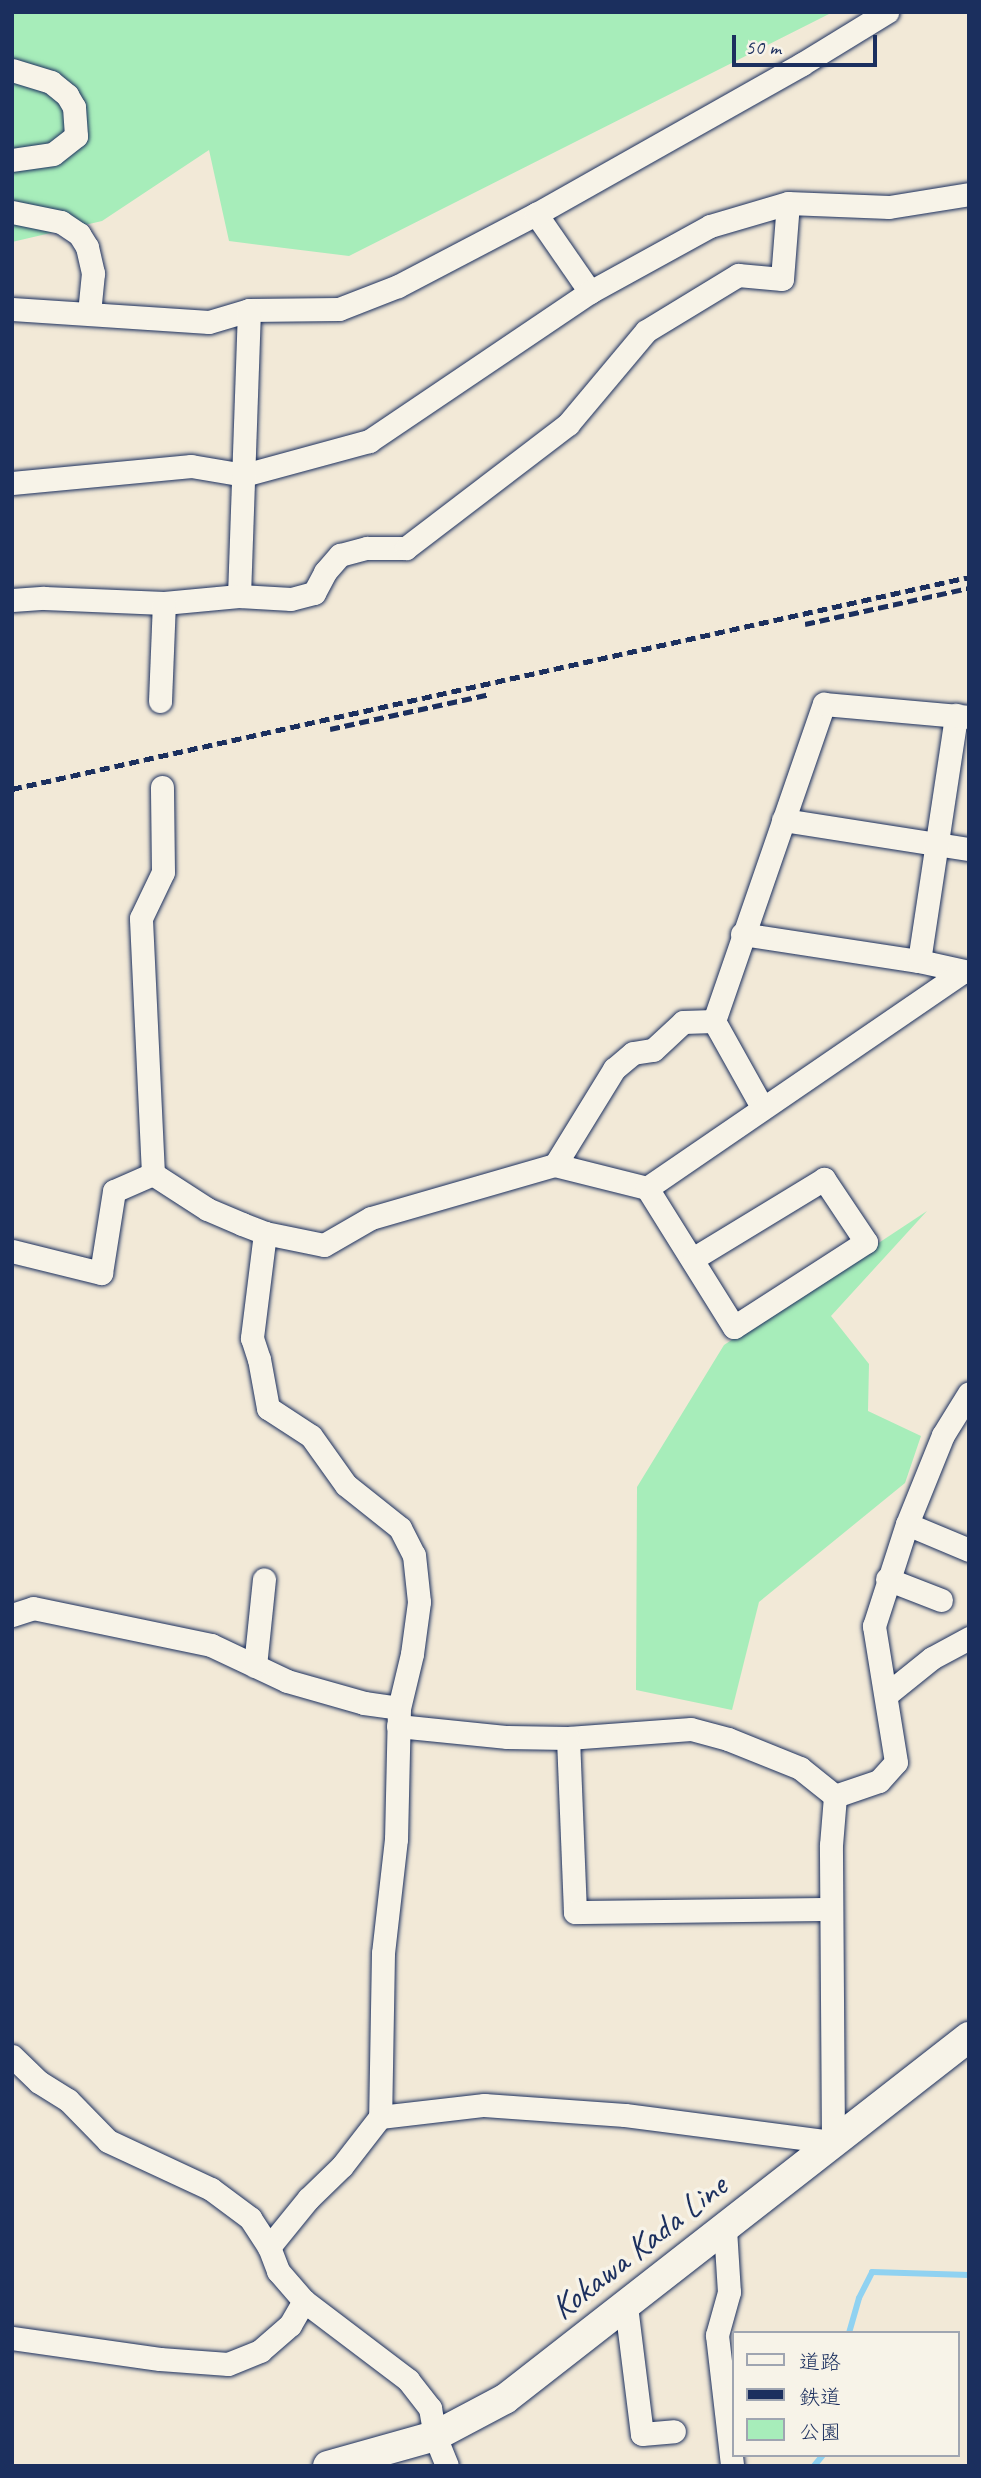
<!DOCTYPE html>
<meta charset="utf-8">
<style>
body{margin:0}
#map{position:relative;width:981px;height:2478px;overflow:hidden;background:#f2e9d7;font-family:Caveat,"Klee One",sans-serif}
div>[style]{position:absolute}
[style*='--x']{left:calc(var(--x)*1px);top:calc(var(--y)*1px);width:calc(var(--w)*1px);rotate:calc(var(--a)*1deg)}
.green>*{inset:0;background:#a7edba}
.stream>*{height:6px;margin:-3px;padding:0 3px;transform-origin:3px;border-radius:3px;background:#90d2f1}
.roads{filter:drop-shadow(0 0 2px #1b2f5e) drop-shadow(0 0 2px #1b2f5e)}
.minor>*{height:23px;margin:-11.5px;padding:0 11.5px;transform-origin:11.5px;border-radius:11.5px;background:#f7f3e8}
.major>*{height:30px;margin:-15px;padding:0 15px;transform-origin:15px;border-radius:15px;background:#f7f3e8}
.rail>*{height:5px;margin-top:-2.5px;transform-origin:0;background:repeating-linear-gradient(90deg,#1b2f5e 0 10px,transparent 0 15px)}
span{translate:-50% -50%;white-space:nowrap;text-align:center;line-height:1.15;-webkit-text-stroke:7px #f7f3e8;paint-order:stroke}
.street-label{font-size:35px;color:#1b2f5e}
.frame{position:absolute;inset:0;border:14px solid #1b2f5e;pointer-events:none}
.legend{position:absolute;left:732px;top:2331px;width:228px;height:126px;box-sizing:border-box;background:#f7f3e8;border:2px solid #9fa5b1;margin:0;padding:9px 12px;list-style:none;font-size:21px;color:#1b2f5e}
.legend li{display:flex;align-items:center;gap:14px;height:35px}
.legend b{width:35px;border:2px solid #9fa5b1}
.scale{position:absolute;left:732px;top:35px;width:145px;height:32px;box-sizing:border-box;border:4px solid #1b2f5e;border-top:0;padding-left:9px;font-size:21px;line-height:24px;white-space:nowrap;color:#1b2f5e;-webkit-text-stroke:5px #f7f3e8;paint-order:stroke}
</style>
<div id="map">
<div class="green">
<div style="clip-path:polygon(12px 12px,833px 12px,349px 256px,229px 241px,209px 150px,102px 221px,12px 242px)"></div>
<div style="clip-path:polygon(927px 1211px,831px 1316px,869px 1364px,868px 1411px,921px 1436px,905px 1483px,759px 1602px,732px 1710px,636px 1690px,637px 1487px,724px 1345px)"></div>
</div>
<div class="stream">
<div style="--x:849;--y:2333;--w:36;--a:-74"></div>
<div style="--x:859;--y:2298;--w:29;--a:-63"></div>
<div style="--x:872;--y:2272;--w:97;--a:1.8"></div>
<div style="--x:814;--y:2466;--w:14;--a:-51"></div>
</div>
<div class="roads">
<div class="minor">
<div style="--x:12;--y:70;--w:41;--a:17.1"></div>
<div style="--x:51;--y:82;--w:21;--a:39"></div>
<div style="--x:67;--y:95;--w:14;--a:60"></div>
<div style="--x:74;--y:107;--w:29;--a:86"></div>
<div style="--x:76;--y:136;--w:29;--a:142"></div>
<div style="--x:53;--y:154;--w:41;--a:171.7"></div>
<div style="--x:12;--y:212;--w:50;--a:11.5"></div>
<div style="--x:61;--y:222;--w:22;--a:34"></div>
<div style="--x:79;--y:234;--w:15;--a:58"></div>
<div style="--x:87;--y:247;--w:27;--a:77"></div>
<div style="--x:93;--y:273;--w:40;--a:95.7"></div>
<div style="--x:536;--y:214;--w:95;--a:55.3"></div>
<div style="--x:12;--y:309;--w:197;--a:3.8"></div>
<div style="--x:209;--y:322;--w:42;--a:-16.7"></div>
<div style="--x:249;--y:310;--w:90;--a:-0.6"></div>
<div style="--x:339;--y:309;--w:63;--a:-21.3"></div>
<div style="--x:398;--y:286;--w:156;--a:-27.6"></div>
<div style="--x:536;--y:214;--w:305;--a:-29.4"></div>
<div style="--x:802;--y:64;--w:100;--a:-31.5"></div>
<div style="--x:12;--y:483;--w:180;--a:-5.4"></div>
<div style="--x:191;--y:466;--w:54;--a:9.6"></div>
<div style="--x:244;--y:475;--w:130;--a:-15.2"></div>
<div style="--x:369;--y:441;--w:267;--a:-34"></div>
<div style="--x:590;--y:292;--w:137;--a:-28.8"></div>
<div style="--x:710;--y:226;--w:81;--a:-16.4"></div>
<div style="--x:788;--y:203;--w:101;--a:2.3"></div>
<div style="--x:889;--y:207;--w:81;--a:-9.2"></div>
<div style="--x:239;--y:596;--w:286;--a:-88"></div>
<div style="--x:12;--y:600;--w:32;--a:-4"></div>
<div style="--x:44;--y:598;--w:120;--a:2.4"></div>
<div style="--x:164;--y:603;--w:75;--a:-5.3"></div>
<div style="--x:239;--y:596;--w:52;--a:3.3"></div>
<div style="--x:291;--y:599;--w:24;--a:-15"></div>
<div style="--x:314;--y:593;--w:24;--a:-62"></div>
<div style="--x:325;--y:572;--w:23;--a:-49"></div>
<div style="--x:340;--y:555;--w:28;--a:-15"></div>
<div style="--x:367;--y:548;--w:39;--a:0"></div>
<div style="--x:406;--y:548;--w:204;--a:-37.4"></div>
<div style="--x:568;--y:424;--w:121;--a:-50"></div>
<div style="--x:646;--y:331;--w:108;--a:-31.3"></div>
<div style="--x:738;--y:275;--w:44;--a:5.2"></div>
<div style="--x:782;--y:279;--w:76;--a:-85.5"></div>
<div style="--x:160;--y:701;--w:98;--a:-87.7"></div>
<div style="--x:783;--y:820;--w:188;--a:8.9"></div>
<div style="--x:742;--y:934;--w:179;--a:8.7"></div>
<div style="--x:919;--y:961;--w:51;--a:12.4"></div>
<div style="--x:919;--y:961;--w:249;--a:-81.4"></div>
<div style="--x:762;--y:1107;--w:98;--a:-119.2"></div>
<div style="--x:714;--y:1021;--w:336;--a:-70.9"></div>
<div style="--x:824;--y:704;--w:146;--a:5.1"></div>
<div style="--x:555;--y:1165;--w:113;--a:-58.4"></div>
<div style="--x:614;--y:1069;--w:25;--a:-40"></div>
<div style="--x:633;--y:1053;--w:20;--a:-9"></div>
<div style="--x:653;--y:1050;--w:41;--a:-43"></div>
<div style="--x:683;--y:1022;--w:31;--a:-2"></div>
<div style="--x:153;--y:1174;--w:64;--a:32.9"></div>
<div style="--x:207;--y:1209;--w:38;--a:23"></div>
<div style="--x:242;--y:1224;--w:25;--a:21"></div>
<div style="--x:265;--y:1233;--w:60;--a:11.5"></div>
<div style="--x:324;--y:1245;--w:54;--a:-29.9"></div>
<div style="--x:371;--y:1218;--w:191;--a:-16.1"></div>
<div style="--x:555;--y:1165;--w:95;--a:14"></div>
<div style="--x:647;--y:1188;--w:383;--a:-34.4"></div>
<div style="--x:153;--y:1174;--w:256;--a:-92.7"></div>
<div style="--x:141;--y:918;--w:51;--a:-64.4"></div>
<div style="--x:163;--y:872;--w:85;--a:-90.7"></div>
<div style="--x:647;--y:1188;--w:164;--a:58"></div>
<div style="--x:734;--y:1327;--w:157;--a:-32.8"></div>
<div style="--x:866;--y:1242;--w:76;--a:-123.7"></div>
<div style="--x:824;--y:1179;--w:152;--a:148.7"></div>
<div style="--x:265;--y:1233;--w:106;--a:97.1"></div>
<div style="--x:252;--y:1338;--w:22;--a:72"></div>
<div style="--x:259;--y:1359;--w:50;--a:79.6"></div>
<div style="--x:268;--y:1408;--w:51;--a:33.1"></div>
<div style="--x:311;--y:1436;--w:60;--a:54.5"></div>
<div style="--x:346;--y:1485;--w:69;--a:38.5"></div>
<div style="--x:400;--y:1528;--w:30;--a:63"></div>
<div style="--x:414;--y:1555;--w:47;--a:83.9"></div>
<div style="--x:419;--y:1602;--w:52;--a:97.7"></div>
<div style="--x:412;--y:1654;--w:56;--a:103.5"></div>
<div style="--x:399;--y:1708;--w:131;--a:91.3"></div>
<div style="--x:396;--y:1839;--w:115;--a:96.5"></div>
<div style="--x:383;--y:1953;--w:164;--a:91"></div>
<div style="--x:380;--y:2117;--w:62;--a:127.8"></div>
<div style="--x:342;--y:2166;--w:47;--a:135.9"></div>
<div style="--x:308;--y:2199;--w:62;--a:129.1"></div>
<div style="--x:12;--y:1251;--w:92;--a:13.9"></div>
<div style="--x:101;--y:1273;--w:83;--a:-81"></div>
<div style="--x:114;--y:1191;--w:43;--a:-23.6"></div>
<div style="--x:907;--y:1524;--w:67;--a:22.8"></div>
<div style="--x:887;--y:1579;--w:58;--a:21.3"></div>
<div style="--x:12;--y:1615;--w:22;--a:-18"></div>
<div style="--x:33;--y:1608;--w:182;--a:11.7"></div>
<div style="--x:211;--y:1645;--w:84;--a:25.3"></div>
<div style="--x:287;--y:1681;--w:80;--a:15.9"></div>
<div style="--x:364;--y:1703;--w:35;--a:8"></div>
<div style="--x:255;--y:1666;--w:87;--a:-84.1"></div>
<div style="--x:886;--y:1695;--w:59;--a:-38.8"></div>
<div style="--x:932;--y:1658;--w:42;--a:-28.4"></div>
<div style="--x:398;--y:1726;--w:110;--a:5.8"></div>
<div style="--x:507;--y:1737;--w:61;--a:0.9"></div>
<div style="--x:568;--y:1738;--w:123;--a:-4.2"></div>
<div style="--x:691;--y:1729;--w:38;--a:15"></div>
<div style="--x:728;--y:1739;--w:78;--a:21.9"></div>
<div style="--x:800;--y:1768;--w:45;--a:38.7"></div>
<div style="--x:568;--y:1738;--w:174;--a:87.7"></div>
<div style="--x:575;--y:1912;--w:256;--a:-0.7"></div>
<div style="--x:835;--y:1796;--w:46;--a:-18.8"></div>
<div style="--x:879;--y:1781;--w:25;--a:-48"></div>
<div style="--x:896;--y:1762;--w:138;--a:-99.2"></div>
<div style="--x:874;--y:1626;--w:107;--a:-72.1"></div>
<div style="--x:907;--y:1524;--w:96;--a:-68"></div>
<div style="--x:943;--y:1435;--w:49;--a:-58.2"></div>
<div style="--x:12;--y:2056;--w:37;--a:44"></div>
<div style="--x:39;--y:2082;--w:34;--a:32"></div>
<div style="--x:68;--y:2100;--w:57;--a:45.7"></div>
<div style="--x:108;--y:2141;--w:114;--a:25"></div>
<div style="--x:211;--y:2189;--w:49;--a:36.6"></div>
<div style="--x:250;--y:2218;--w:35;--a:57"></div>
<div style="--x:269;--y:2247;--w:26;--a:69"></div>
<div style="--x:278;--y:2271;--w:40;--a:49"></div>
<div style="--x:304;--y:2301;--w:131;--a:37.2"></div>
<div style="--x:408;--y:2380;--w:36;--a:52"></div>
<div style="--x:430;--y:2408;--w:28;--a:80"></div>
<div style="--x:435;--y:2436;--w:32;--a:68"></div>
<div style="--x:380;--y:2117;--w:105;--a:-6.6"></div>
<div style="--x:484;--y:2105;--w:141;--a:4.1"></div>
<div style="--x:625;--y:2115;--w:210;--a:7.4"></div>
<div style="--x:833;--y:2142;--w:297;--a:-90.4"></div>
<div style="--x:831;--y:1845;--w:49;--a:-85.3"></div>
<div style="--x:725;--y:2229;--w:63;--a:86.4"></div>
<div style="--x:729;--y:2292;--w:45;--a:105.6"></div>
<div style="--x:717;--y:2335;--w:131;--a:83.4"></div>
<div style="--x:626;--y:2306;--w:129;--a:82.9"></div>
<div style="--x:642;--y:2434;--w:32;--a:-5"></div>
<div style="--x:12;--y:2338;--w:149;--a:8.1"></div>
<div style="--x:160;--y:2359;--w:68;--a:4.2"></div>
<div style="--x:228;--y:2364;--w:35;--a:-22"></div>
<div style="--x:260;--y:2351;--w:40;--a:-41"></div>
<div style="--x:290;--y:2325;--w:28;--a:-60"></div>
</div>
<div class="major">
<div style="--x:328;--y:2466;--w:111;--a:-15.7"></div>
<div style="--x:435;--y:2436;--w:79;--a:-27.9"></div>
<div style="--x:505;--y:2399;--w:589;--a:-37.96"></div>
</div>
</div>
<div class="rail">
<div style="--x:805;--y:624;--w:168;--a:-12.4"></div>
<div style="--x:330;--y:729;--w:164;--a:-12.3"></div>
<div style="--x:12;--y:789;--w:980;--a:-12.49"></div>
</div>
<div class="street-label">
<span style="left:639px;top:2247px;rotate:-38deg">Kokawa Kada Line</span>
</div>
<div class="frame"></div>
<ul class="legend">
<li><b style="height:9px;background:#f7f3e8"></b>道路</li>
<li><b style="height:9px;background:#1b2f5e"></b>鉄道</li>
<li><b style="height:19px;background:#a7edba"></b>公園</li>
</ul>
<div class="scale">50 m</div>
</div>
